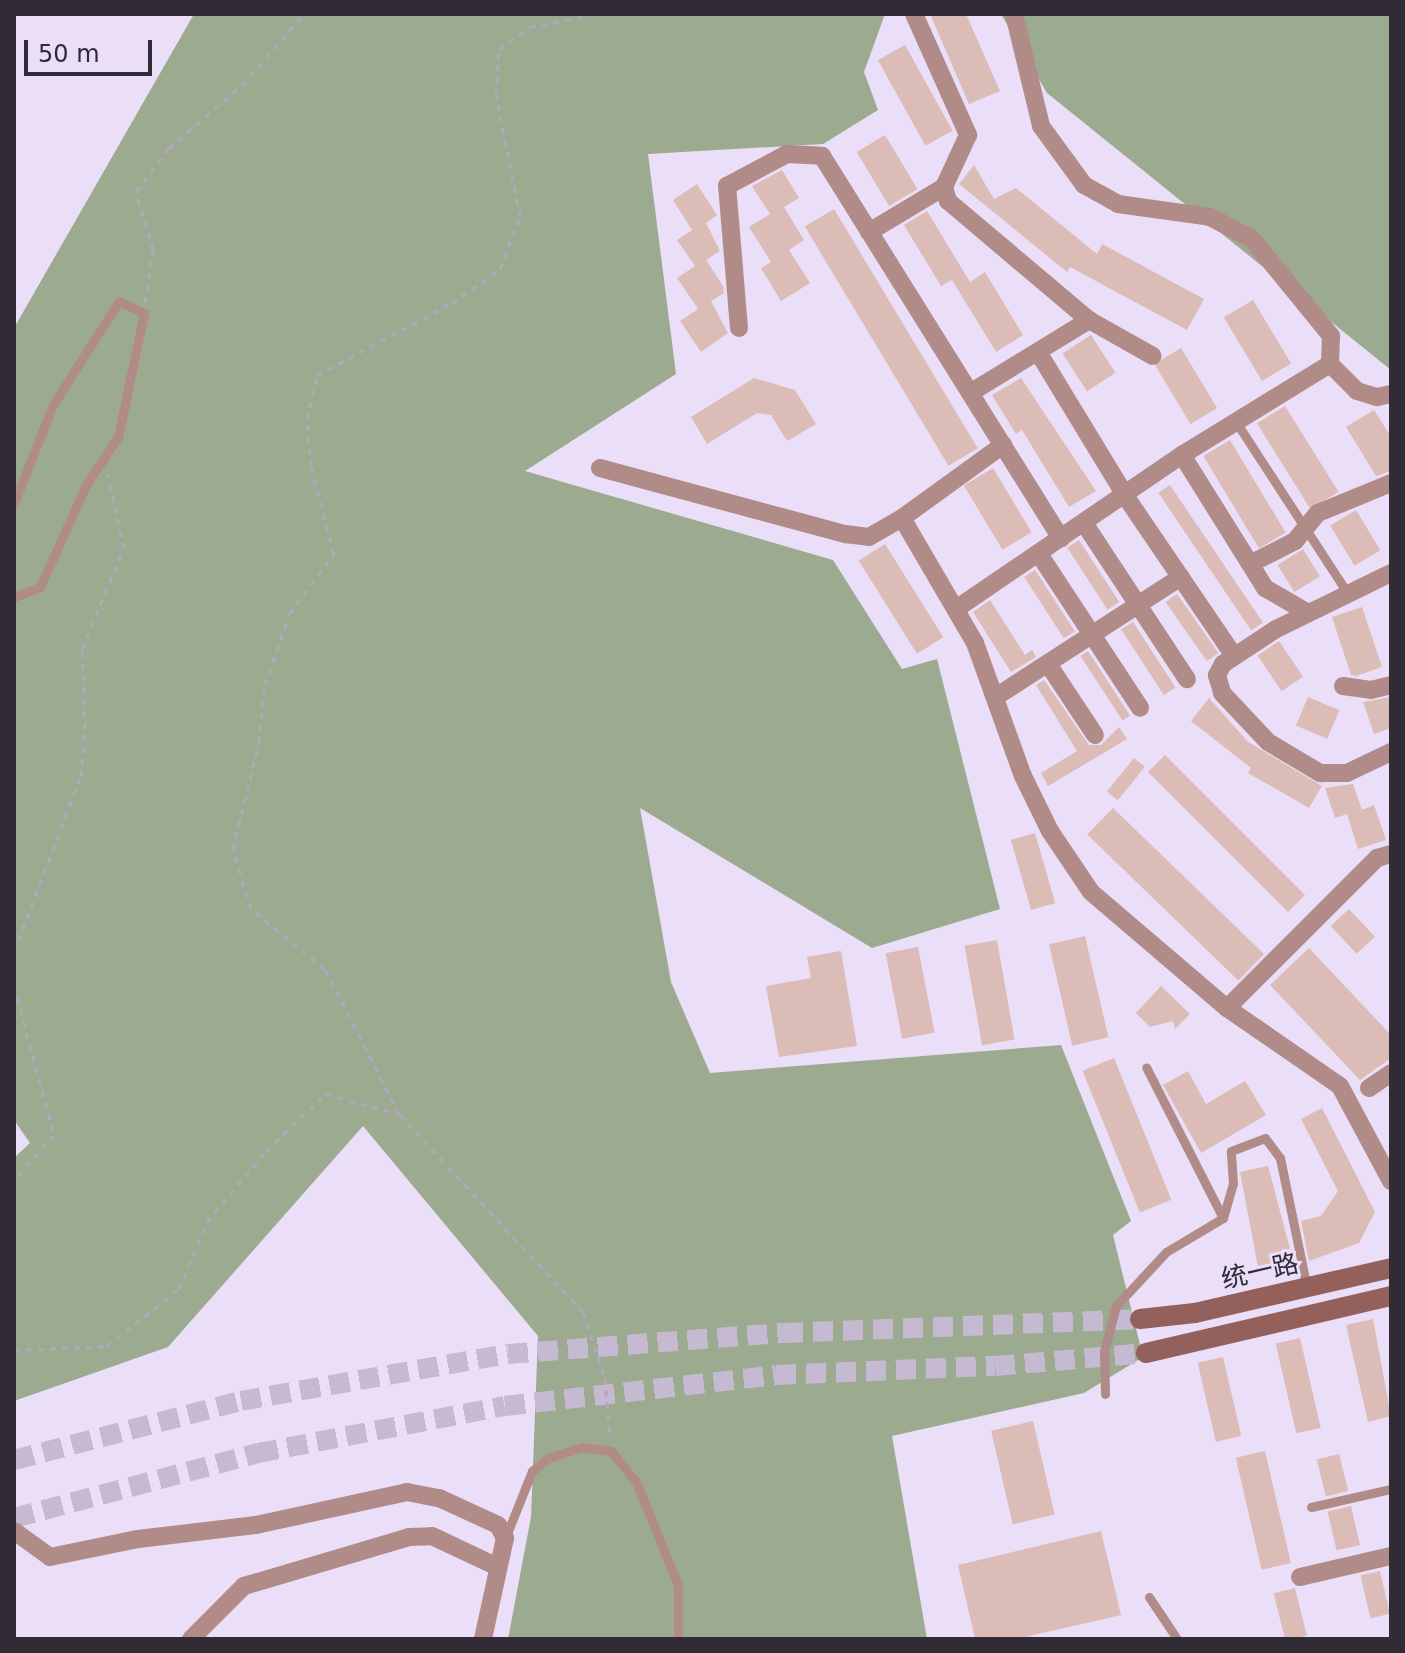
<!DOCTYPE html>
<meta charset="utf-8">
<style>
body{margin:0}
#map{position:relative;width:1405px;height:1653px;overflow:hidden;background:#eadef9;font-family:"DejaVu Sans","Noto Sans SC",sans-serif}
div>[style]{position:absolute}
[style*='--x']{left:calc(var(--x)*1px);top:calc(var(--y)*1px);width:calc(var(--w)*1px);rotate:calc(var(--a)*1deg)}
.forest>*{inset:0;background:#9caa8f}
.building>*{inset:0;background:#dcbcb6;transform-origin:0 0}
.secondary-tunnel>*{height:20px;margin-top:-10px;transform-origin:0;background:repeating-linear-gradient(90deg,#c5bad2 0 20px,transparent 0 30px)}
.path>*{height:3px;margin-top:-1.5px;transform-origin:0;background:repeating-linear-gradient(90deg,#b1a7bd 0 6px,transparent 0 12px)}
.lane>*{height:9px;margin:-4.5px;padding:0 4.5px;transform-origin:4.5px;border-radius:4.5px;background:#b08b88}
.street>*{height:18px;margin:-9px;padding:0 9px;transform-origin:9px;border-radius:9px;background:#b08b88}
.secondary>*{height:20px;margin:-10px;padding:0 10px;transform-origin:10px;border-radius:10px;background:#94605c}
span{translate:-50% -50%;white-space:nowrap;text-align:center;line-height:1.15;-webkit-text-stroke:6px #eadef9;paint-order:stroke}
.street-label{font-size:26px;color:#302b35}
.frame{position:absolute;inset:0;border:16px solid #302b35;pointer-events:none}
.scale{position:absolute;left:24px;top:40px;width:128px;height:36px;box-sizing:border-box;border:4px solid #302b35;border-top:0;padding-left:10px;font-size:24px;line-height:28px;white-space:nowrap;color:#302b35;-webkit-text-stroke:6px #eadef9;paint-order:stroke}
</style>
<div id="map">
<div class="forest">
<div style="clip-path:polygon(194px 14px,885px 14px,864px 72px,878px 110px,823px 144px,648px 154px,676px 374px,525px 471px,833px 560px,902px 669px,937px 659px,1000px 909px,872px 948px,640px 808px,671px 982px,710px 1073px,1061px 1045px,1131px 1221px,1113px 1235px,1143px 1357px,1084px 1393px,892px 1436px,927px 1639px,508px 1639px,531px 1517px,538px 1336px,363px 1126px,168px 1347px,14px 1401px,14px 1158px,30px 1143px,14px 1120px,14px 328px)"></div>
<div style="clip-path:polygon(1001px 14px,1391px 14px,1391px 370px,1047px 93px)"></div>
</div>
<div class="building">
<div style="clip-path:polygon(930px 14px,966px 14px,1000px 91px,969px 104px)"></div>
<div style="left:905px;top:45px;width:98px;height:31px;rotate:61deg"></div>
<div style="left:885px;top:135px;width:63px;height:33px;rotate:59deg"></div>
<div style="clip-path:polygon(974px 165px,994px 199px,1016px 188px,1097px 254px,1102px 244px,1204px 299px,1187px 330px,1070px 267px,1067px 272px,959px 184px)"></div>
<div style="clip-path:polygon(782px 170px,799px 198px,784px 207px,804px 240px,789px 250px,810px 283px,781px 301px,761px 268px,771px 262px,749px 227px,770px 214px,752px 186px)"></div>
<div style="clip-path:polygon(697px 184px,717px 215px,706px 223px,720px 251px,706px 260px,723px 286px,724px 293px,711px 301px,728px 333px,701px 352px,680px 321px,698px 309px,677px 278px,695px 266px,677px 240px,692px 230px,673px 200px)"></div>
<div style="left:834px;top:209px;width:279px;height:34px;rotate:59deg"></div>
<div style="clip-path:polygon(927px 211px,970px 282px,985px 272px,1023px 335px,996px 352px,952px 280px,941px 286px,904px 225px)"></div>
<div style="left:1253px;top:300px;width:74px;height:34px;rotate:59deg"></div>
<div style="left:1091px;top:335px;width:45px;height:34px;rotate:57deg"></div>
<div style="left:1181px;top:348px;width:70px;height:31px;rotate:59deg"></div>
<div style="clip-path:polygon(754px 378px,795px 390px,816px 424px,787px 441px,771px 415px,757px 413px,707px 444px,691px 417px)"></div>
<div style="clip-path:polygon(1021px 378px,1096px 491px,1069px 507px,1022px 430px,1016px 434px,992px 395px)"></div>
<div style="left:1285px;top:406px;width:101px;height:33px;rotate:58deg"></div>
<div style="clip-path:polygon(1374px 410px,1391px 437px,1391px 471px,1376px 476px,1346px 427px)"></div>
<div style="left:1230px;top:440px;width:108px;height:31px;rotate:59deg"></div>
<div style="left:993px;top:468px;width:75px;height:34px;rotate:59deg"></div>
<div style="left:1170px;top:485px;width:166px;height:14px;rotate:56deg"></div>
<div style="left:1356px;top:510px;width:47px;height:30px;rotate:59deg"></div>
<div style="left:1079px;top:540px;width:74px;height:14px;rotate:57deg"></div>
<div style="left:885px;top:544px;width:110px;height:31px;rotate:58deg"></div>
<div style="left:1303px;top:549px;width:32px;height:30px;rotate:58deg"></div>
<div style="left:1035px;top:570px;width:73px;height:13px;rotate:57deg"></div>
<div style="left:1177px;top:594px;width:72px;height:14px;rotate:55deg"></div>
<div style="clip-path:polygon(990px 600px,1025px 655px,1032px 650px,1036px 657px,1011px 672px,973px 612px)"></div>
<div style="clip-path:polygon(1362px 607px,1382px 667px,1356px 676px,1351px 675px,1332px 617px)"></div>
<div style="left:1133px;top:622px;width:78px;height:14px;rotate:57deg"></div>
<div style="left:1279px;top:641px;width:43px;height:26px;rotate:56deg"></div>
<div style="left:1088px;top:651px;width:77px;height:9px;rotate:57deg"></div>
<div style="clip-path:polygon(1044px 680px,1089px 745px,1101px 745px,1119px 727px,1127px 739px,1048px 786px,1041px 773px,1077px 751px,1036px 685px)"></div>
<div style="left:1308px;top:697px;width:34px;height:31px;rotate:23deg"></div>
<div style="clip-path:polygon(1391px 697px,1391px 728px,1374px 734px,1363px 702px)"></div>
<div style="clip-path:polygon(1209px 698px,1248px 742px,1322px 786px,1309px 808px,1248px 773px,1251px 768px,1191px 721px)"></div>
<div style="left:1165px;top:755px;width:198px;height:24px;rotate:45deg"></div>
<div style="left:1134px;top:758px;width:14px;height:43px;rotate:39deg"></div>
<div style="clip-path:polygon(1353px 784px,1362px 810px,1374px 805px,1386px 840px,1358px 849px,1347px 814px,1335px 818px,1325px 788px)"></div>
<div style="left:1113px;top:808px;width:210px;height:37px;rotate:44deg"></div>
<div style="left:1035px;top:833px;width:73px;height:25px;rotate:74deg"></div>
<div style="left:1349px;top:909px;width:38px;height:25px;rotate:47deg"></div>
<div style="left:1085px;top:936px;width:104px;height:37px;rotate:77deg"></div>
<div style="left:997px;top:940px;width:101px;height:33px;rotate:80deg"></div>
<div style="left:918px;top:947px;width:87px;height:33px;rotate:79deg"></div>
<div style="clip-path:polygon(1309px 948px,1391px 1035px,1391px 1058px,1360px 1080px,1270px 985px)"></div>
<div style="clip-path:polygon(841px 951px,857px 1046px,779px 1057px,766px 986px,811px 978px,807px 957px)"></div>
<div style="clip-path:polygon(1161px 986px,1190px 1014px,1175px 1029px,1173px 1021px,1150px 1027px,1136px 1013px)"></div>
<div style="left:1114px;top:1058px;width:153px;height:34px;rotate:68deg"></div>
<div style="clip-path:polygon(1188px 1071px,1206px 1104px,1245px 1081px,1266px 1115px,1201px 1153px,1163px 1085px)"></div>
<div style="clip-path:polygon(1322px 1108px,1375px 1212px,1359px 1243px,1309px 1261px,1301px 1221px,1321px 1216px,1338px 1191px,1301px 1119px)"></div>
<div style="clip-path:polygon(1268px 1166px,1294px 1264px,1259px 1272px,1240px 1172px)"></div>
<div style="clip-path:polygon(1373px 1319px,1391px 1416px,1368px 1422px,1346px 1325px)"></div>
<div style="left:1300px;top:1338px;width:92px;height:25px;rotate:77deg"></div>
<div style="left:1223px;top:1357px;width:81px;height:26px;rotate:77deg"></div>
<div style="left:1033px;top:1421px;width:96px;height:43px;rotate:77deg"></div>
<div style="left:1265px;top:1451px;width:115px;height:30px;rotate:77deg"></div>
<div style="left:1339px;top:1454px;width:38px;height:23px;rotate:76deg"></div>
<div style="left:1351px;top:1506px;width:40px;height:24px;rotate:77deg"></div>
<div style="clip-path:polygon(1101px 1531px,1121px 1615px,1016px 1639px,975px 1639px,958px 1565px)"></div>
<div style="left:1380px;top:1571px;width:44px;height:20px;rotate:77deg"></div>
<div style="left:1295px;top:1588px;width:49px;height:22px;rotate:76deg"></div>
</div>
<div class="secondary-tunnel">
<div style="--x:14;--y:1460;--w:235;--a:-14.6"></div>
<div style="--x:241;--y:1401;--w:271;--a:-10"></div>
<div style="--x:508;--y:1354;--w:276;--a:-4.4"></div>
<div style="--x:783;--y:1333;--w:357;--a:-2.2"></div>
<div style="--x:14;--y:1518;--w:253;--a:-14.9"></div>
<div style="--x:258;--y:1453;--w:251;--a:-10.8"></div>
<div style="--x:505;--y:1406;--w:273;--a:-6.5"></div>
<div style="--x:776;--y:1375;--w:219;--a:-2.4"></div>
<div style="--x:995;--y:1366;--w:152;--a:-4.9"></div>
</div>
<div class="path">
<div style="--x:145;--y:302;--w:53;--a:-81.3"></div>
<div style="--x:153;--y:250;--w:61;--a:-106.1"></div>
<div style="--x:136;--y:191;--w:54;--a:-52.5"></div>
<div style="--x:169;--y:148;--w:96;--a:-40.8"></div>
<div style="--x:242;--y:85;--w:94;--a:-48.9"></div>
<div style="--x:14;--y:952;--w:188;--a:-69.2"></div>
<div style="--x:81;--y:776;--w:47;--a:-85.1"></div>
<div style="--x:85;--y:729;--w:80;--a:-92.1"></div>
<div style="--x:82;--y:649;--w:109;--a:-67.4"></div>
<div style="--x:124;--y:548;--w:75;--a:-102.4"></div>
<div style="--x:14;--y:986;--w:154;--a:75"></div>
<div style="--x:54;--y:1135;--w:60;--a:131.6"></div>
<div style="--x:399;--y:1114;--w:163;--a:-117"></div>
<div style="--x:325;--y:969;--w:95;--a:-141"></div>
<div style="--x:251;--y:909;--w:63;--a:-106.7"></div>
<div style="--x:233;--y:849;--w:110;--a:-76.3"></div>
<div style="--x:259;--y:742;--w:57;--a:-84"></div>
<div style="--x:265;--y:685;--w:75;--a:-71.3"></div>
<div style="--x:289;--y:614;--w:75;--a:-53.1"></div>
<div style="--x:334;--y:554;--w:91;--a:-104.6"></div>
<div style="--x:311;--y:466;--w:47;--a:-94.9"></div>
<div style="--x:307;--y:419;--w:45;--a:-77.2"></div>
<div style="--x:317;--y:375;--w:153;--a:-28.1"></div>
<div style="--x:452;--y:303;--w:59;--a:-35.3"></div>
<div style="--x:500;--y:269;--w:57;--a:-69.3"></div>
<div style="--x:520;--y:216;--w:123;--a:-101.2"></div>
<div style="--x:496;--y:95;--w:46;--a:-86.3"></div>
<div style="--x:499;--y:49;--w:38;--a:-35"></div>
<div style="--x:530;--y:27;--w:68;--a:-11"></div>
<div style="--x:14;--y:1350;--w:93;--a:-2.5"></div>
<div style="--x:107;--y:1346;--w:92;--a:-38.4"></div>
<div style="--x:179;--y:1289;--w:73;--a:-67.3"></div>
<div style="--x:207;--y:1222;--w:92;--a:-50.3"></div>
<div style="--x:266;--y:1151;--w:83;--a:-43.5"></div>
<div style="--x:326;--y:1094;--w:76;--a:15.3"></div>
<div style="--x:399;--y:1114;--w:270;--a:47.1"></div>
<div style="--x:583;--y:1312;--w:70;--a:71.6"></div>
<div style="--x:605;--y:1378;--w:61;--a:85.3"></div>
</div>
<div class="lane">
<div style="--x:1236;--y:422;--w:205;--a:56.9"></div>
<div style="--x:14;--y:503;--w:105;--a:-68.3"></div>
<div style="--x:53;--y:405;--w:123;--a:-57.6"></div>
<div style="--x:119;--y:301;--w:28;--a:26"></div>
<div style="--x:144;--y:313;--w:127;--a:101.8"></div>
<div style="--x:118;--y:437;--w:58;--a:123.7"></div>
<div style="--x:86;--y:485;--w:112;--a:114.3"></div>
<div style="--x:40;--y:587;--w:28;--a:159"></div>
<div style="--x:1223;--y:1218;--w:36;--a:-74"></div>
<div style="--x:1233;--y:1183;--w:32;--a:-94"></div>
<div style="--x:1231;--y:1151;--w:36;--a:-21"></div>
<div style="--x:1265;--y:1138;--w:25;--a:53"></div>
<div style="--x:1280;--y:1158;--w:133;--a:78.3"></div>
<div style="--x:1105;--y:1394;--w:43;--a:-91.3"></div>
<div style="--x:1104;--y:1351;--w:47;--a:-75.1"></div>
<div style="--x:1116;--y:1306;--w:74;--a:-47.2"></div>
<div style="--x:1166;--y:1252;--w:66;--a:-30.8"></div>
<div style="--x:1223;--y:1218;--w:169;--a:-117"></div>
<div style="--x:1311;--y:1507;--w:82;--a:-12.7"></div>
<div style="--x:506;--y:1536;--w:70;--a:-68.2"></div>
<div style="--x:532;--y:1471;--w:21;--a:-39"></div>
<div style="--x:548;--y:1458;--w:36;--a:-18"></div>
<div style="--x:582;--y:1447;--w:29;--a:8"></div>
<div style="--x:611;--y:1451;--w:40;--a:51"></div>
<div style="--x:636;--y:1482;--w:111;--a:67.8"></div>
<div style="--x:678;--y:1585;--w:54;--a:90"></div>
<div style="--x:1149;--y:1597;--w:50;--a:56.3"></div>
</div>
<div class="street">
<div style="--x:914;--y:14;--w:133;--a:65.9"></div>
<div style="--x:968;--y:135;--w:57;--a:114.8"></div>
<div style="--x:944;--y:187;--w:15;--a:74"></div>
<div style="--x:948;--y:201;--w:185;--a:40.2"></div>
<div style="--x:1089;--y:320;--w:73;--a:29.4"></div>
<div style="--x:1014;--y:14;--w:115;--a:76.4"></div>
<div style="--x:1041;--y:126;--w:73;--a:53.9"></div>
<div style="--x:1084;--y:185;--w:39;--a:29"></div>
<div style="--x:1118;--y:204;--w:93;--a:8"></div>
<div style="--x:1210;--y:217;--w:47;--a:27.6"></div>
<div style="--x:1252;--y:239;--w:125;--a:50.8"></div>
<div style="--x:1331;--y:336;--w:28;--a:92"></div>
<div style="--x:1330;--y:364;--w:38;--a:45"></div>
<div style="--x:1357;--y:391;--w:21;--a:17"></div>
<div style="--x:1377;--y:397;--w:14;--a:-12"></div>
<div style="--x:869;--y:232;--w:87;--a:-31"></div>
<div style="--x:739;--y:328;--w:143;--a:-94.8"></div>
<div style="--x:727;--y:186;--w:68;--a:-28.1"></div>
<div style="--x:787;--y:154;--w:35;--a:3"></div>
<div style="--x:822;--y:156;--w:451;--a:58"></div>
<div style="--x:1038;--y:352;--w:170;--a:58.7"></div>
<div style="--x:1126;--y:497;--w:192;--a:55.8"></div>
<div style="--x:970;--y:393;--w:140;--a:-31.5"></div>
<div style="--x:1182;--y:455;--w:157;--a:58"></div>
<div style="--x:1265;--y:588;--w:50;--a:30.2"></div>
<div style="--x:600;--y:468;--w:254;--a:15.1"></div>
<div style="--x:845;--y:534;--w:24;--a:7"></div>
<div style="--x:869;--y:537;--w:38;--a:-30"></div>
<div style="--x:902;--y:518;--w:145;--a:59.7"></div>
<div style="--x:975;--y:643;--w:141;--a:70.2"></div>
<div style="--x:1023;--y:776;--w:61;--a:63.9"></div>
<div style="--x:1050;--y:831;--w:73;--a:56.1"></div>
<div style="--x:1091;--y:892;--w:179;--a:40.5"></div>
<div style="--x:1227;--y:1008;--w:137;--a:34.6"></div>
<div style="--x:1340;--y:1086;--w:108;--a:61.8"></div>
<div style="--x:902;--y:518;--w:125;--a:-35.9"></div>
<div style="--x:1084;--y:523;--w:187;--a:56.6"></div>
<div style="--x:1039;--y:554;--w:184;--a:56.7"></div>
<div style="--x:1250;--y:564;--w:51;--a:-27.1"></div>
<div style="--x:1295;--y:541;--w:36;--a:-51"></div>
<div style="--x:1318;--y:513;--w:79;--a:-22.3"></div>
<div style="--x:1391;--y:573;--w:128;--a:154"></div>
<div style="--x:1276;--y:629;--w:64;--a:146.6"></div>
<div style="--x:1223;--y:664;--w:13;--a:119"></div>
<div style="--x:1217;--y:675;--w:19;--a:74"></div>
<div style="--x:1222;--y:693;--w:67;--a:46.8"></div>
<div style="--x:1268;--y:742;--w:61;--a:30.8"></div>
<div style="--x:1320;--y:773;--w:27;--a:0"></div>
<div style="--x:1347;--y:773;--w:49;--a:-25.5"></div>
<div style="--x:956;--y:609;--w:273;--a:-34.3"></div>
<div style="--x:1182;--y:455;--w:174;--a:-31.6"></div>
<div style="--x:1048;--y:664;--w:85;--a:56.5"></div>
<div style="--x:1343;--y:686;--w:28;--a:8"></div>
<div style="--x:1371;--y:690;--w:21;--a:-14"></div>
<div style="--x:997;--y:696;--w:219;--a:-32.9"></div>
<div style="--x:1227;--y:1008;--w:212;--a:-45"></div>
<div style="--x:1377;--y:858;--w:15;--a:-16"></div>
<div style="--x:1369;--y:1088;--w:27;--a:-34"></div>
<div style="--x:14;--y:1531;--w:44;--a:35.8"></div>
<div style="--x:50;--y:1557;--w:90;--a:-11.6"></div>
<div style="--x:138;--y:1539;--w:119;--a:-6.8"></div>
<div style="--x:256;--y:1525;--w:155;--a:-12.3"></div>
<div style="--x:407;--y:1492;--w:33;--a:11"></div>
<div style="--x:439;--y:1498;--w:65;--a:24.6"></div>
<div style="--x:498;--y:1525;--w:15;--a:62"></div>
<div style="--x:505;--y:1538;--w:103;--a:102.3"></div>
<div style="--x:1300;--y:1577;--w:93;--a:-13"></div>
<div style="--x:191;--y:1639;--w:75;--a:-45"></div>
<div style="--x:244;--y:1586;--w:172;--a:-16.5"></div>
<div style="--x:409;--y:1537;--w:23;--a:-2"></div>
<div style="--x:432;--y:1536;--w:73;--a:25.2"></div>
</div>
<div class="secondary">
<div style="--x:1140;--y:1319;--w:55;--a:-6.2"></div>
<div style="--x:1195;--y:1313;--w:201;--a:-12.9"></div>
<div style="--x:1146;--y:1353;--w:252;--a:-13.1"></div>
</div>
<div class="street-label">
<span style="left:1260px;top:1272px;rotate:-13deg">统一路</span>
</div>
<div class="frame"></div>
<div class="scale">50 m</div>
</div>
